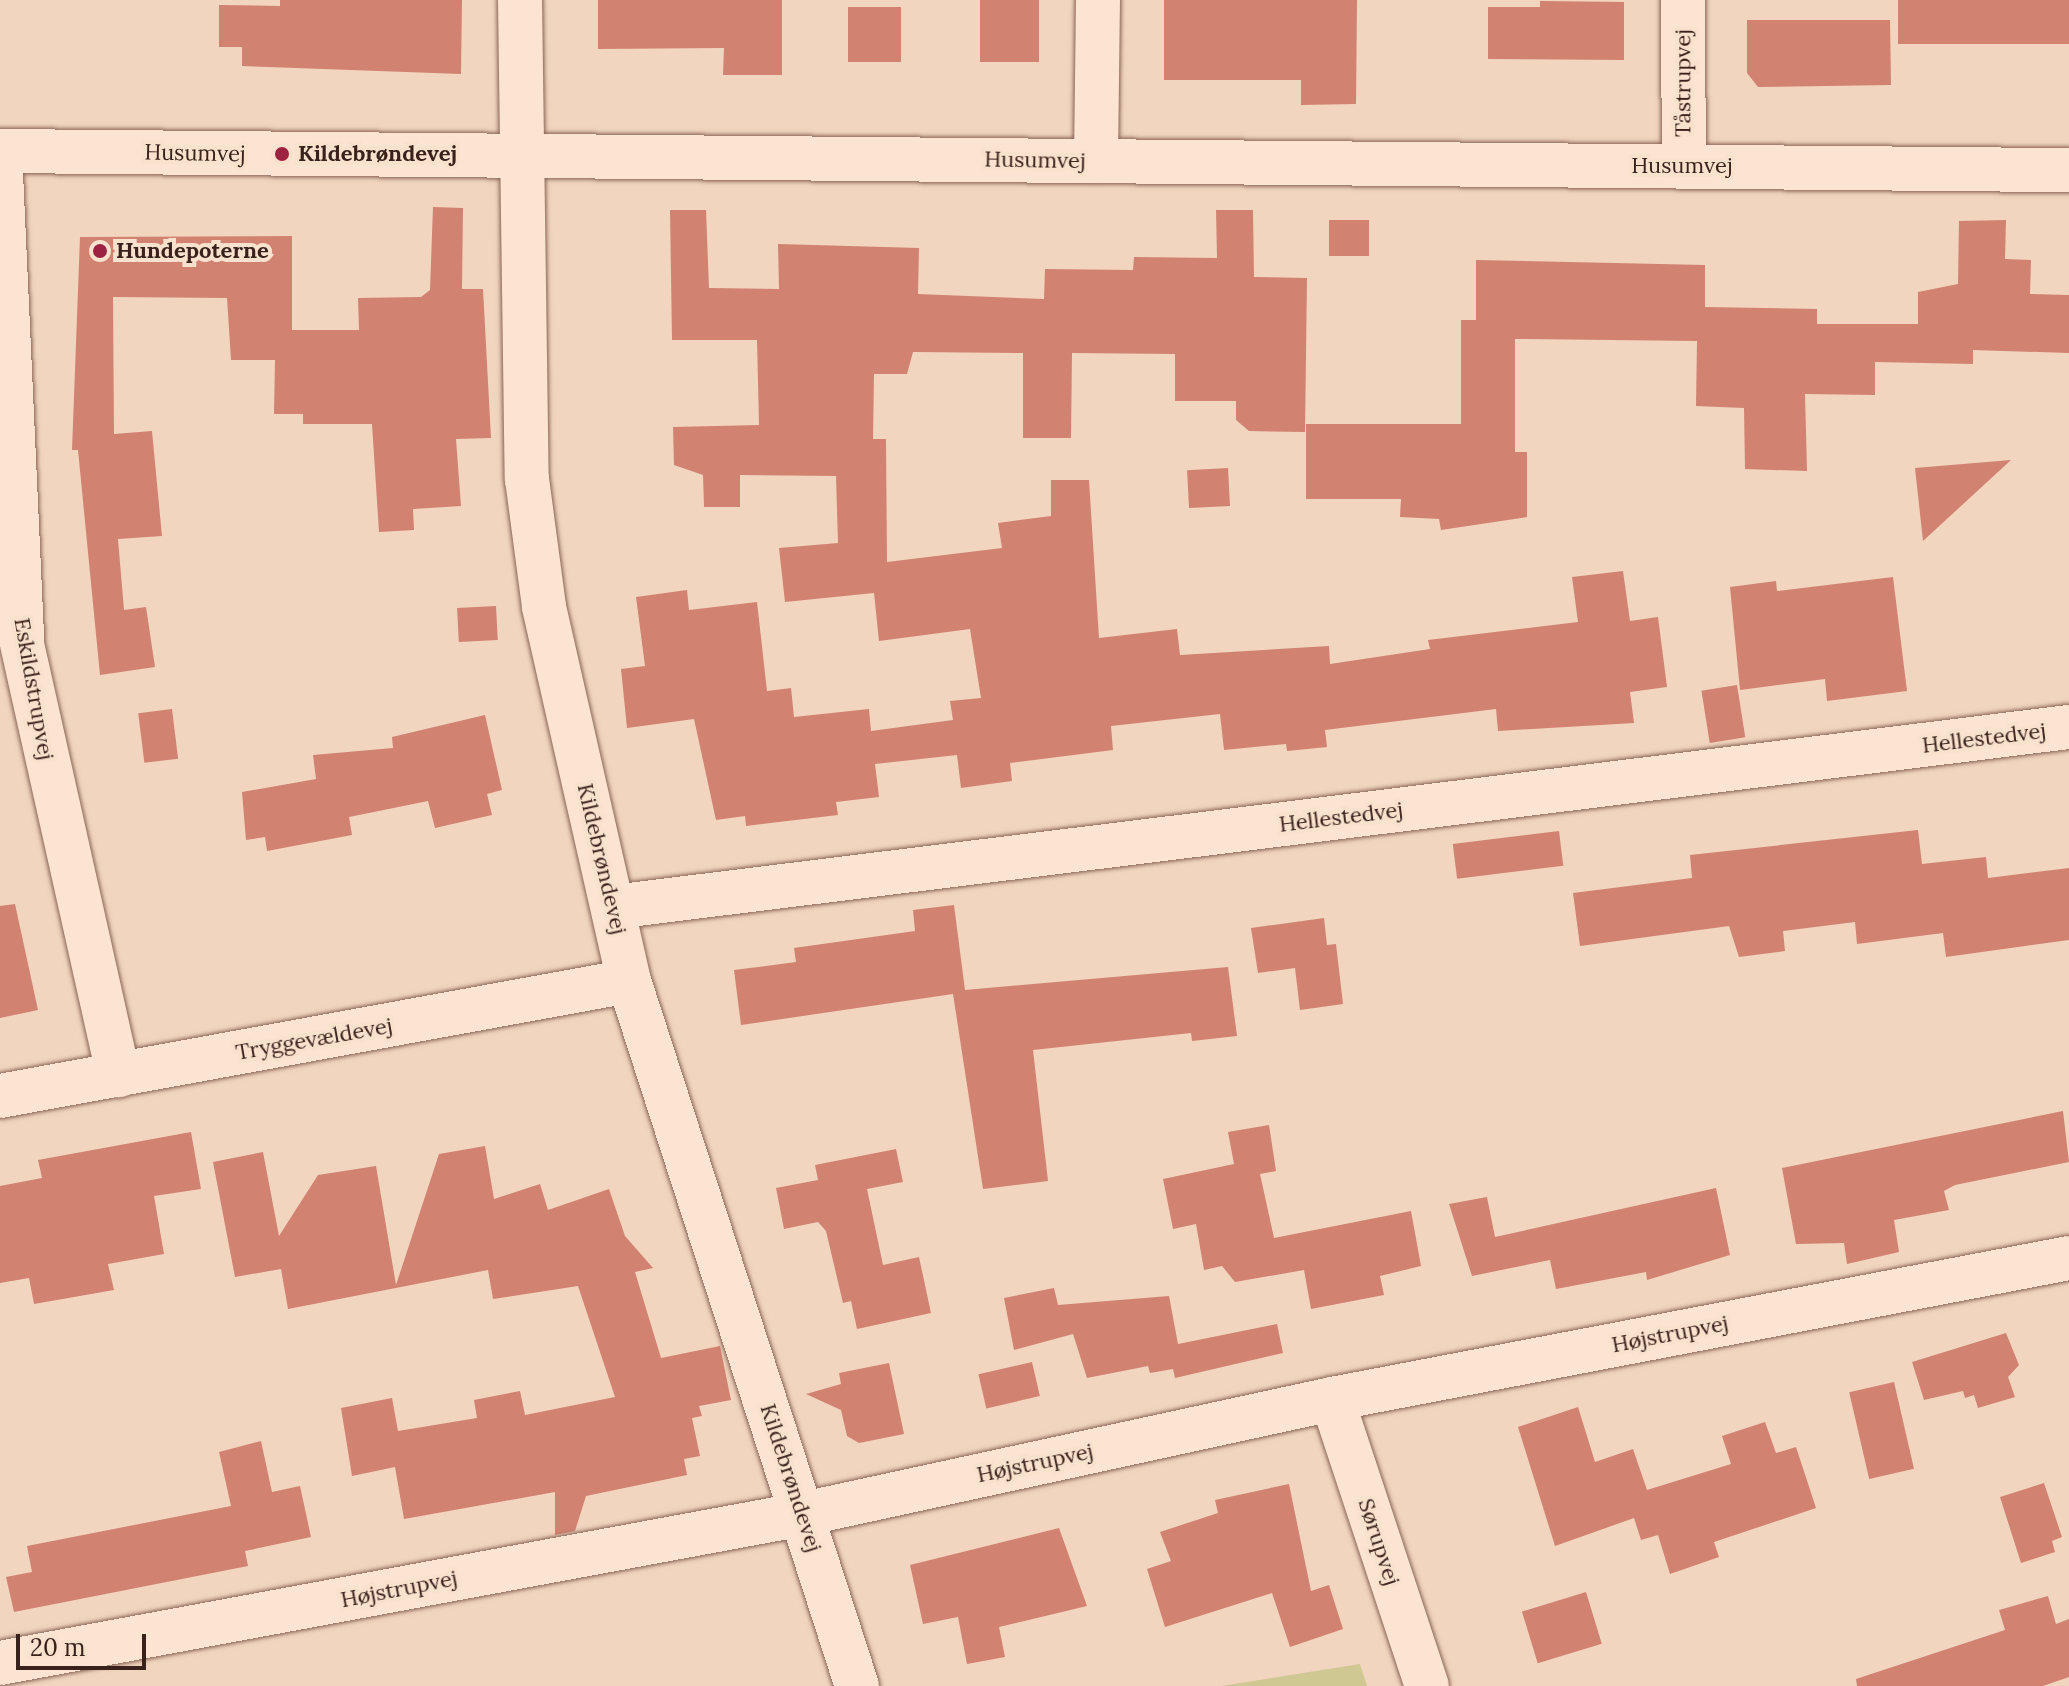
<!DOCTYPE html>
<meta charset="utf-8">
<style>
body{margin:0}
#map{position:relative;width:2069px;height:1686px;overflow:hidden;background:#f1d5be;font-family:Lora,serif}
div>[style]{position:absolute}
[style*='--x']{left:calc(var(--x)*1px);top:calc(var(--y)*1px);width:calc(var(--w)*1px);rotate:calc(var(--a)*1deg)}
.green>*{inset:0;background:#cfc892}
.building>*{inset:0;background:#d28271;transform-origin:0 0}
.roads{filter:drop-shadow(0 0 2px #8a6556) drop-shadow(0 0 2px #8a6556)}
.street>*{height:44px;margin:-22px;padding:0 22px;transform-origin:22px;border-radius:22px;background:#fbe5d2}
.secondary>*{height:44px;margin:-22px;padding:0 22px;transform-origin:22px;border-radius:22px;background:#fbe5d2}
.dots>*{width:22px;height:22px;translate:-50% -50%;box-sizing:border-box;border:4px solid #f8e2ce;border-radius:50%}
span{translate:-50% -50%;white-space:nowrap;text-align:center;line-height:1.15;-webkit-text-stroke:8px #f8e2ce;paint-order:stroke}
.street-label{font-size:22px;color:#39221b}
.poi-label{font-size:22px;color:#39221b;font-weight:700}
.left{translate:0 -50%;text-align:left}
.scale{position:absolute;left:16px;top:1634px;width:130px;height:36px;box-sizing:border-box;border:4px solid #39221b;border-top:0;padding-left:10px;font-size:24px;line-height:28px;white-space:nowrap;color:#39221b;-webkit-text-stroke:6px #f8e2ce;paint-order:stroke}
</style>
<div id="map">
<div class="green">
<div style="clip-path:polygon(1360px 1664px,1367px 1686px,1222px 1686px)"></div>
</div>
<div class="building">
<div style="clip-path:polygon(280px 0,462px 0,461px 74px,242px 66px,242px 47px,219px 47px,219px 5px,280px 6px)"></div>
<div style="clip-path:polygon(598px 0,782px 0,782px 75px,723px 75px,724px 48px,598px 49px)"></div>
<div style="left:980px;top:0;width:59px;height:62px"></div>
<div style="clip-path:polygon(1164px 0,1357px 0,1356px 104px,1301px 105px,1301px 80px,1164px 80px)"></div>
<div style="left:1898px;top:0;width:171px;height:44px"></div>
<div style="clip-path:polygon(1540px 1px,1624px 2px,1624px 60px,1488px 59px,1488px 7px,1540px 7px)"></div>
<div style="left:848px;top:7px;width:53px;height:55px"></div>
<div style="clip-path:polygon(1747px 20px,1890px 20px,1891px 85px,1758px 87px,1747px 73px)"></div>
<div style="clip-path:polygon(433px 207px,463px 208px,462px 289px,483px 289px,491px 438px,456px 439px,461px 506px,413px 509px,414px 530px,379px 532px,372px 424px,303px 424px,303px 414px,274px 414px,275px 360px,231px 360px,227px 298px,113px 297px,114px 434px,152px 431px,162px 536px,118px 539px,124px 610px,146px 607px,155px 667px,100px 675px,78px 450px,72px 450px,80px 237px,292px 236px,292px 330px,359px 330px,358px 298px,421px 297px,430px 290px)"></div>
<div style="clip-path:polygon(670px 210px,706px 210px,709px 288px,779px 289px,778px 244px,919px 248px,918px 294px,1044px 299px,1045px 269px,1133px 270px,1134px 257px,1217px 258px,1216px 210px,1253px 210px,1254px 277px,1307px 278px,1305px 432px,1249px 431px,1236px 420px,1236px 401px,1175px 401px,1175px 354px,1072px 353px,1071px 438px,1023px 438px,1023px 353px,913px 352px,907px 374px,874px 374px,873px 439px,886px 439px,887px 562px,1002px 548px,998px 523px,1051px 516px,1051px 480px,1089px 480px,1099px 638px,1177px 629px,1180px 655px,1329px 646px,1330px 664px,1430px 649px,1428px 640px,1578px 622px,1572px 577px,1623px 571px,1630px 621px,1658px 617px,1667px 687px,1630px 692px,1634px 723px,1498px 731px,1496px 709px,1325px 730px,1327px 747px,1287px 751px,1286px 744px,1224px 750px,1220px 714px,1111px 726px,1113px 750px,1010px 763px,1012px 781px,961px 788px,957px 755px,875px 764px,879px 797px,836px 802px,838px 815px,746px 826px,745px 816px,716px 820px,694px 719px,627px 728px,621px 669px,645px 666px,636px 597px,687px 590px,689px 610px,757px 602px,767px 691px,791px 688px,794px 717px,869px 709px,871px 731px,953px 720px,950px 701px,981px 698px,970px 629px,879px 641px,874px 593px,785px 602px,779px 548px,838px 543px,836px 476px,740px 475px,740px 507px,704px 507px,703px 475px,674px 465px,673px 427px,759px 425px,757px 340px,672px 340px)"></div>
<div style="left:1329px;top:220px;width:40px;height:36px"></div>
<div style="clip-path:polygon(2006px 220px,2005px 259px,2031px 260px,2030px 294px,2069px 295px,2069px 353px,1973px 350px,1973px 364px,1875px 362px,1875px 395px,1805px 394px,1807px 471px,1745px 469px,1744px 408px,1696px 406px,1697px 341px,1515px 339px,1515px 452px,1527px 452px,1527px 517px,1441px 530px,1439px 519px,1400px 517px,1401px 499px,1306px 499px,1306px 424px,1461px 424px,1461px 320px,1476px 320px,1476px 260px,1705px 265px,1705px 307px,1817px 309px,1817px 324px,1918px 324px,1918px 292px,1958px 284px,1959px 221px)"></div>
<div style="clip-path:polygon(2011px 460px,1923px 541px,1915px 468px)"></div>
<div style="left:1228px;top:468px;width:38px;height:41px;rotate:87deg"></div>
<div style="clip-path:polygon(1893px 577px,1907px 691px,1827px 701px,1825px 679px,1740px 690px,1730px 587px,1776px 581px,1777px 591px)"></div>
<div style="left:496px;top:606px;width:34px;height:39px;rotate:87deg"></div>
<div style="left:1737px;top:685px;width:53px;height:36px;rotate:81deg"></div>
<div style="left:172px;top:709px;width:50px;height:34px;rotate:83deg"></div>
<div style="clip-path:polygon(485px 715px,502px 790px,487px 794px,492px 815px,435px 828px,428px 801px,349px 817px,352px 835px,267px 851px,265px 837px,246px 840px,242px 792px,316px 779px,313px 755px,393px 748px,392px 737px)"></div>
<div style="clip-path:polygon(1918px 830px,1922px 864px,1986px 857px,1988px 878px,2069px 868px,2069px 940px,1946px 957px,1943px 933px,1857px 944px,1855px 922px,1783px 931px,1785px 951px,1739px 957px,1729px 926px,1580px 946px,1573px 893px,1692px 878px,1690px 855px)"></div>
<div style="left:1559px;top:831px;width:35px;height:107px;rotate:83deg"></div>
<div style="clip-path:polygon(15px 904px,38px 1010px,0 1018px,0 906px)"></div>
<div style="clip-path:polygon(954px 905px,965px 990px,1228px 967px,1237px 1036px,1192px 1041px,1191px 1033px,1033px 1050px,1048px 1181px,983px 1189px,953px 994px,741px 1025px,734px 970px,796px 962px,794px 948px,915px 931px,913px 910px)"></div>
<div style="clip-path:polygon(1324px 918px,1327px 945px,1336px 944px,1343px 1004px,1300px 1010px,1295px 968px,1258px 973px,1251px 928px)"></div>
<div style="clip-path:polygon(2063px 1111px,2069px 1162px,1955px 1185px,1944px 1191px,1949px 1210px,1894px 1220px,1899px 1252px,1847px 1264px,1844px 1243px,1796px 1244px,1782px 1168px)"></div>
<div style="clip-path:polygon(1269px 1125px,1276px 1171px,1260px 1174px,1274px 1238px,1411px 1211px,1421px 1266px,1380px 1276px,1384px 1295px,1311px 1309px,1304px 1270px,1235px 1282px,1222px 1266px,1204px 1270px,1196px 1224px,1173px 1229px,1163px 1179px,1234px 1164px,1228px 1132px)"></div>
<div style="clip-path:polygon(191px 1132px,201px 1189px,154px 1196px,164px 1254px,108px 1264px,114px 1290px,34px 1304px,29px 1278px,0 1283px,0 1186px,42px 1178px,38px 1160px)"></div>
<div style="clip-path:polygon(485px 1146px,494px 1199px,540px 1184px,548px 1210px,609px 1189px,625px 1236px,653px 1268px,635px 1272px,661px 1358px,720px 1346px,731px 1400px,699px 1406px,702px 1416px,692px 1418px,700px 1456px,684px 1459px,687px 1475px,586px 1496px,575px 1531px,555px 1535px,555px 1492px,404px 1519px,395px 1467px,352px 1476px,341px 1408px,392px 1398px,398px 1431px,477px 1418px,474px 1400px,520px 1391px,525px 1415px,615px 1397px,578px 1286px,493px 1299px,488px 1270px,288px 1309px,281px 1269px,235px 1277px,213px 1162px,263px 1152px,279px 1236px,318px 1175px,376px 1166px,396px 1285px,439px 1154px)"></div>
<div style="clip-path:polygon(896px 1149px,903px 1182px,867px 1189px,883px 1265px,919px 1257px,931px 1313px,857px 1329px,851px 1301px,843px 1303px,826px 1231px,818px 1222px,784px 1229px,776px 1188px,818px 1180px,815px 1165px)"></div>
<div style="clip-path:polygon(1716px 1188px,1730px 1255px,1647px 1280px,1646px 1272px,1556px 1289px,1550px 1260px,1472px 1276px,1449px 1204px,1487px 1197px,1495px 1237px)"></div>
<div style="clip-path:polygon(1054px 1288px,1058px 1305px,1169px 1296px,1178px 1344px,1277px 1324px,1283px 1353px,1175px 1378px,1173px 1369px,1150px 1373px,1148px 1366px,1087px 1378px,1073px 1334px,1014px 1350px,1004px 1298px)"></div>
<div style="clip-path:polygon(2006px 1333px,2019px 1365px,2008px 1377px,2015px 1397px,1978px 1408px,1974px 1395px,1965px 1398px,1963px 1391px,1924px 1400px,1912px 1362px)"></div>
<div style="left:1032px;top:1362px;width:35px;height:55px;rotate:77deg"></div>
<div style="clip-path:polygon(889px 1363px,904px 1434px,859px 1443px,847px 1436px,841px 1410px,806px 1394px,841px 1384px,839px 1373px)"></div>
<div style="left:1894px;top:1382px;width:89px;height:46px;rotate:77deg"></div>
<div style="clip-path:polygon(1578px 1407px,1595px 1462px,1633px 1449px,1647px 1490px,1731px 1464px,1722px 1436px,1765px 1422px,1776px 1453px,1796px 1447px,1816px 1508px,1714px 1542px,1719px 1557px,1670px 1574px,1658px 1535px,1641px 1540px,1634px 1518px,1555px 1546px,1518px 1427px)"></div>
<div style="clip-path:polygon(261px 1441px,272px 1492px,300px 1486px,311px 1537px,245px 1551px,248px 1566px,14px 1612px,6px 1577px,32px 1572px,27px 1546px,231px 1506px,219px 1452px)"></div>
<div style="clip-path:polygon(2044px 1483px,2062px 1537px,2052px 1541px,2055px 1552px,2021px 1563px,2000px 1497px)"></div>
<div style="clip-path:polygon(1289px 1484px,1311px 1591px,1329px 1585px,1343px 1629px,1290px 1647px,1272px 1593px,1165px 1627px,1147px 1569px,1171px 1561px,1160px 1532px,1218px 1513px,1215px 1500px)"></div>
<div style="clip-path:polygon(1059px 1528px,1087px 1606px,999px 1627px,1005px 1657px,967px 1664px,958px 1617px,923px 1624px,910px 1565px)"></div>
<div style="left:1586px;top:1592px;width:54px;height:67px;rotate:73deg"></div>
<div style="clip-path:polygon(2048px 1596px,2056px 1624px,2069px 1619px,2069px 1677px,2043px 1686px,1857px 1686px,1856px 1679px,2005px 1630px,1999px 1610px)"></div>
</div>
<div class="roads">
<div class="street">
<div style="--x:520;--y:0;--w:479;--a:89.2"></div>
<div style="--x:527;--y:479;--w:129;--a:82.4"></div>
<div style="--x:544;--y:607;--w:384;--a:77.2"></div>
<div style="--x:629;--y:981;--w:741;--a:72.08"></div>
<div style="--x:1683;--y:0;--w:166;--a:89.7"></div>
<div style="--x:0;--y:151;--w:493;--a:87.4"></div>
<div style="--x:22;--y:644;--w:442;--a:77.4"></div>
<div style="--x:1096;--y:161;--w:161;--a:-89.3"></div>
<div style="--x:613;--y:907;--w:1467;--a:-7.05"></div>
<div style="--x:0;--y:1096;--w:639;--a:-10.36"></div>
<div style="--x:1332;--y:1399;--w:302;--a:71.7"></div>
<div style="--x:0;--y:1663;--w:817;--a:-10.51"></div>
<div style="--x:803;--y:1514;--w:541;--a:-12.26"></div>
<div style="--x:1332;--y:1399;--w:750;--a:-10.83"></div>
</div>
<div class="secondary">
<div style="--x:0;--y:151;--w:2069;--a:0.53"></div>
</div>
</div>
<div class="dots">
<div style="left:282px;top:154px;background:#9d2241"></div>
<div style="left:100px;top:251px;background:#9d2241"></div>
</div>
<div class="street-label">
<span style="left:1683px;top:83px;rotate:-90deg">Tåstrupvej</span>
<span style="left:195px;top:153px;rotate:1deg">Husumvej</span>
<span style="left:1035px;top:160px;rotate:1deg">Husumvej</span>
<span style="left:1682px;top:166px">Husumvej</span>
<span style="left:34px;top:689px;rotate:80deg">Eskildstrupvej</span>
<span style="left:1984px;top:738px;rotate:-7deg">Hellestedvej</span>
<span style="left:1341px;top:817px;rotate:-7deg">Hellestedvej</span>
<span style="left:602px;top:859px;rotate:77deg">Kildebrøndevej</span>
<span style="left:314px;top:1039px;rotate:-10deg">Tryggevældevej</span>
<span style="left:1670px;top:1334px;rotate:-11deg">Højstrupvej</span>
<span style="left:1035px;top:1463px;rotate:-12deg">Højstrupvej</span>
<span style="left:791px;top:1478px;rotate:72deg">Kildebrøndevej</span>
<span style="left:1379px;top:1542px;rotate:72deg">Sørupvej</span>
<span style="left:399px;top:1589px;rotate:-11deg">Højstrupvej</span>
</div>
<div class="poi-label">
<span class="left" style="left:298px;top:154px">Kildebrøndevej</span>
<span class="left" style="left:116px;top:251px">Hundepoterne</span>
</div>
<div class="scale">20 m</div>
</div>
